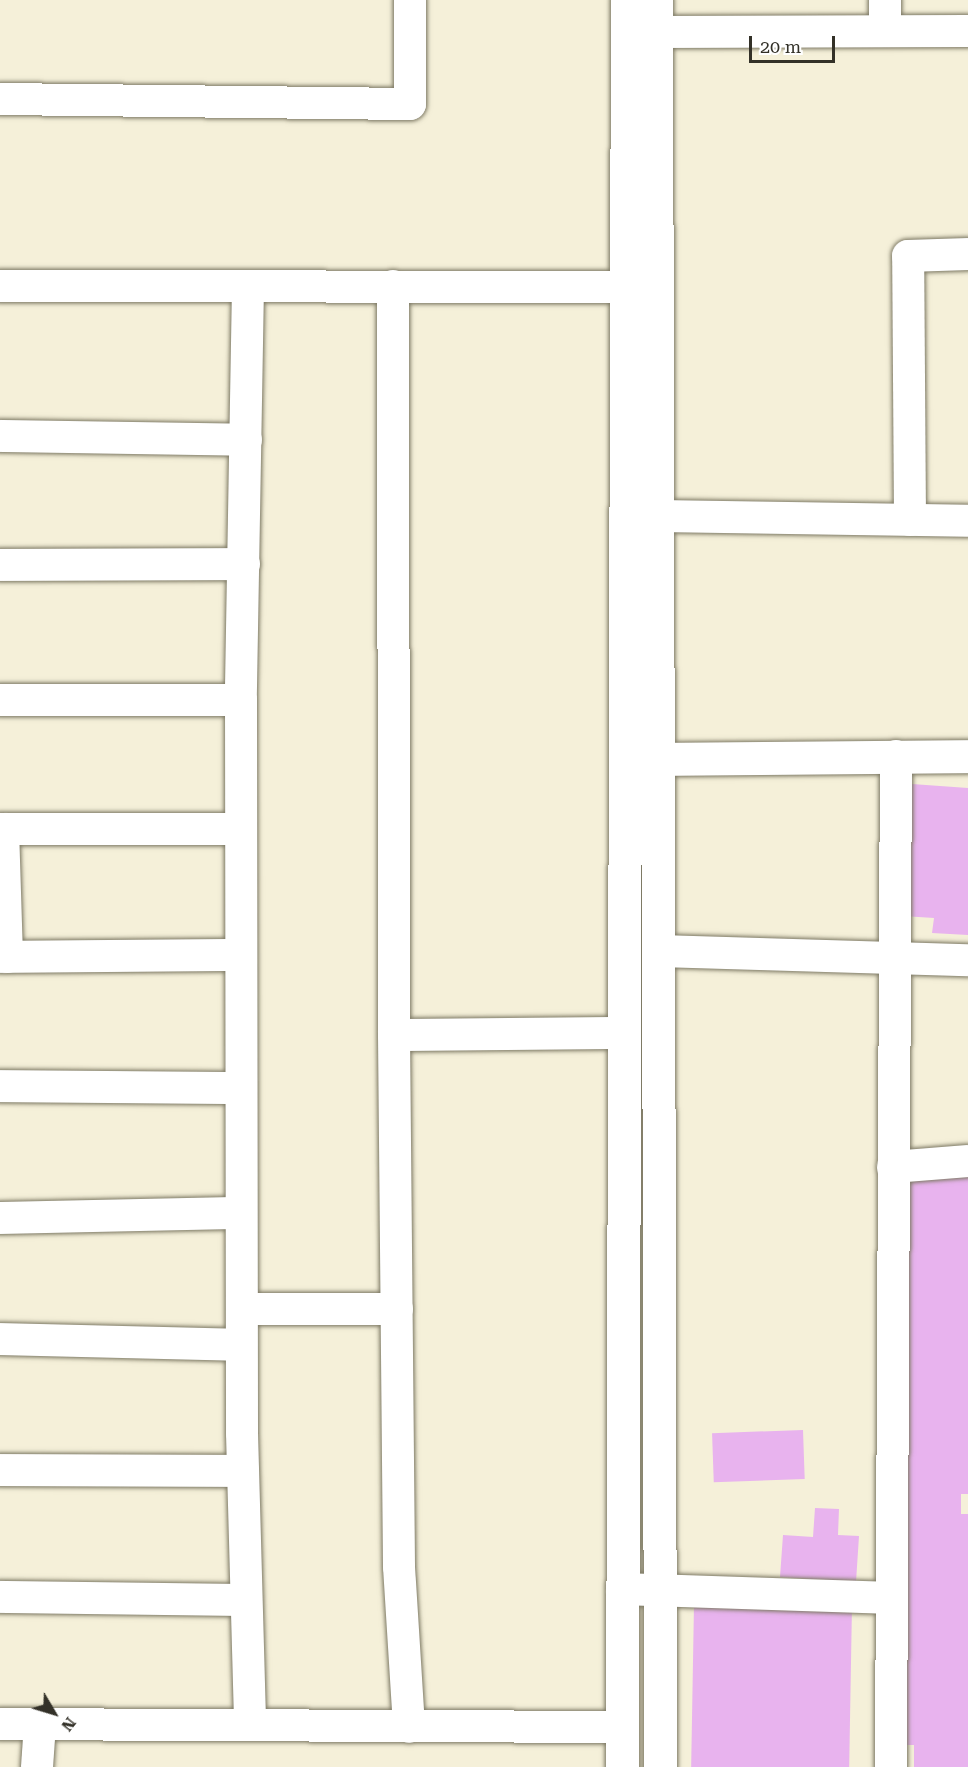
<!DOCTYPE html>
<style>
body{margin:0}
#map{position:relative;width:968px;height:1767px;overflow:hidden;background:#f5f0d9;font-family:"Roboto Serif",serif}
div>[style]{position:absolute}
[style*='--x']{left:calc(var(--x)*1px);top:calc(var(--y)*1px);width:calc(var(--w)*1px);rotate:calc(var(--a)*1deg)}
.building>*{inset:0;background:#e8b3ee;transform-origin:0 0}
.roads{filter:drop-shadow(0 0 2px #7e7a65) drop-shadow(0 0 2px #7e7a65)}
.minor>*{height:32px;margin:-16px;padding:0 16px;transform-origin:16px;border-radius:16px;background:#fff}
.tertiary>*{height:33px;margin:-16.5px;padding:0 16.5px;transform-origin:16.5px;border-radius:16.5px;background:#fff}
span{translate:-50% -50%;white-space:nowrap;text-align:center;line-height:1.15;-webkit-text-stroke:5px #fff;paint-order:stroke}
.north{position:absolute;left:24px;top:1683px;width:60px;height:60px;-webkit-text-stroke:4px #fff;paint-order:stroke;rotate:128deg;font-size:16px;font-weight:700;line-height:24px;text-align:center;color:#333128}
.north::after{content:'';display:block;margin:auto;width:21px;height:27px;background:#333128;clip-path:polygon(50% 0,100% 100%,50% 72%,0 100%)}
.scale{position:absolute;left:749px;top:36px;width:86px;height:27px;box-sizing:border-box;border:3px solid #333128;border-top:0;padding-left:8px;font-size:18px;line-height:21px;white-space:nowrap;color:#333128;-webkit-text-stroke:4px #fff;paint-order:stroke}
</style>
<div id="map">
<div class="building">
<div style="clip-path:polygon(912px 784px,968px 788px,968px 935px,932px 933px,934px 918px,903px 916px)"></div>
<div style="clip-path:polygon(896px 1167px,968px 1167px,968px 1494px,961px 1494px,961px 1514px,968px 1514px,968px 1767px,914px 1767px,914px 1745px,903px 1745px)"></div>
<div style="left:803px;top:1430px;width:49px;height:91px;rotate:88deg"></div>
<div style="clip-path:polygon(815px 1508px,839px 1509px,838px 1535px,859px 1536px,856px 1582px,780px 1577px,783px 1535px,813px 1537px)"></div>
<div style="left:694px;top:1604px;width:158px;height:163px;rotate:1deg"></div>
</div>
<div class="roads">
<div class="minor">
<div style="--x:885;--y:31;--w:31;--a:-90"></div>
<div style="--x:656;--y:32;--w:312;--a:-0.2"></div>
<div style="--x:0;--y:99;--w:410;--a:0.7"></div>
<div style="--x:410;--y:104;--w:104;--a:-90"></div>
<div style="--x:0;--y:286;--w:625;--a:0.09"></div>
<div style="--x:248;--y:286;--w:414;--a:91"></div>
<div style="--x:241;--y:700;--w:733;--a:89.92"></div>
<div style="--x:242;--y:1433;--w:292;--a:88.4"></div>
<div style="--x:393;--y:286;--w:749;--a:89.92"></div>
<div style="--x:394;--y:1035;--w:228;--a:-0.5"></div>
<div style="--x:0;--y:436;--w:246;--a:0.9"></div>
<div style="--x:658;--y:516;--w:310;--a:0.9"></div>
<div style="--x:910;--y:520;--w:264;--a:-90.4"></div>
<div style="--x:908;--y:256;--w:60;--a:-1.9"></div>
<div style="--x:0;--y:565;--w:244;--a:-0.2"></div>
<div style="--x:0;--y:700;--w:241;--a:0"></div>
<div style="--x:0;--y:829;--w:241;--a:0"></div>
<div style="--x:3;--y:829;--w:128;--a:88.2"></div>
<div style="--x:659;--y:951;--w:309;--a:1.7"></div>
<div style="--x:0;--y:957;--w:241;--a:-0.5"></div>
<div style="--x:394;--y:1035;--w:532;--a:89.46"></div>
<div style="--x:399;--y:1567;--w:160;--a:86.4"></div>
<div style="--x:0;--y:1086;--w:241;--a:0.5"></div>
<div style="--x:893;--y:1167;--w:75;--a:-4.6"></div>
<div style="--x:0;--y:1218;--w:241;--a:-1.2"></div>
<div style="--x:242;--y:1309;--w:155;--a:0"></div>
<div style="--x:0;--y:1339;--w:241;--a:1.4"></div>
<div style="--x:0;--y:1470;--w:243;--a:0.2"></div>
<div style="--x:622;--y:1589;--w:270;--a:1.9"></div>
<div style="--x:0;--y:1597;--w:246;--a:0.7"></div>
<div style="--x:0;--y:1724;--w:622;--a:0.28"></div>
<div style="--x:37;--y:1767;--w:43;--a:-86"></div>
<div style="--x:891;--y:1767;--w:1011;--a:-89.72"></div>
</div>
<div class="tertiary">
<div style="--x:656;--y:0;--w:1767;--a:89.87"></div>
<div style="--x:639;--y:759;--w:329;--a:-0.5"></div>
<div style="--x:622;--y:1767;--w:1767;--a:-89.84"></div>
</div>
</div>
<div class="north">N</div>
<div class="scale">20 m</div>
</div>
